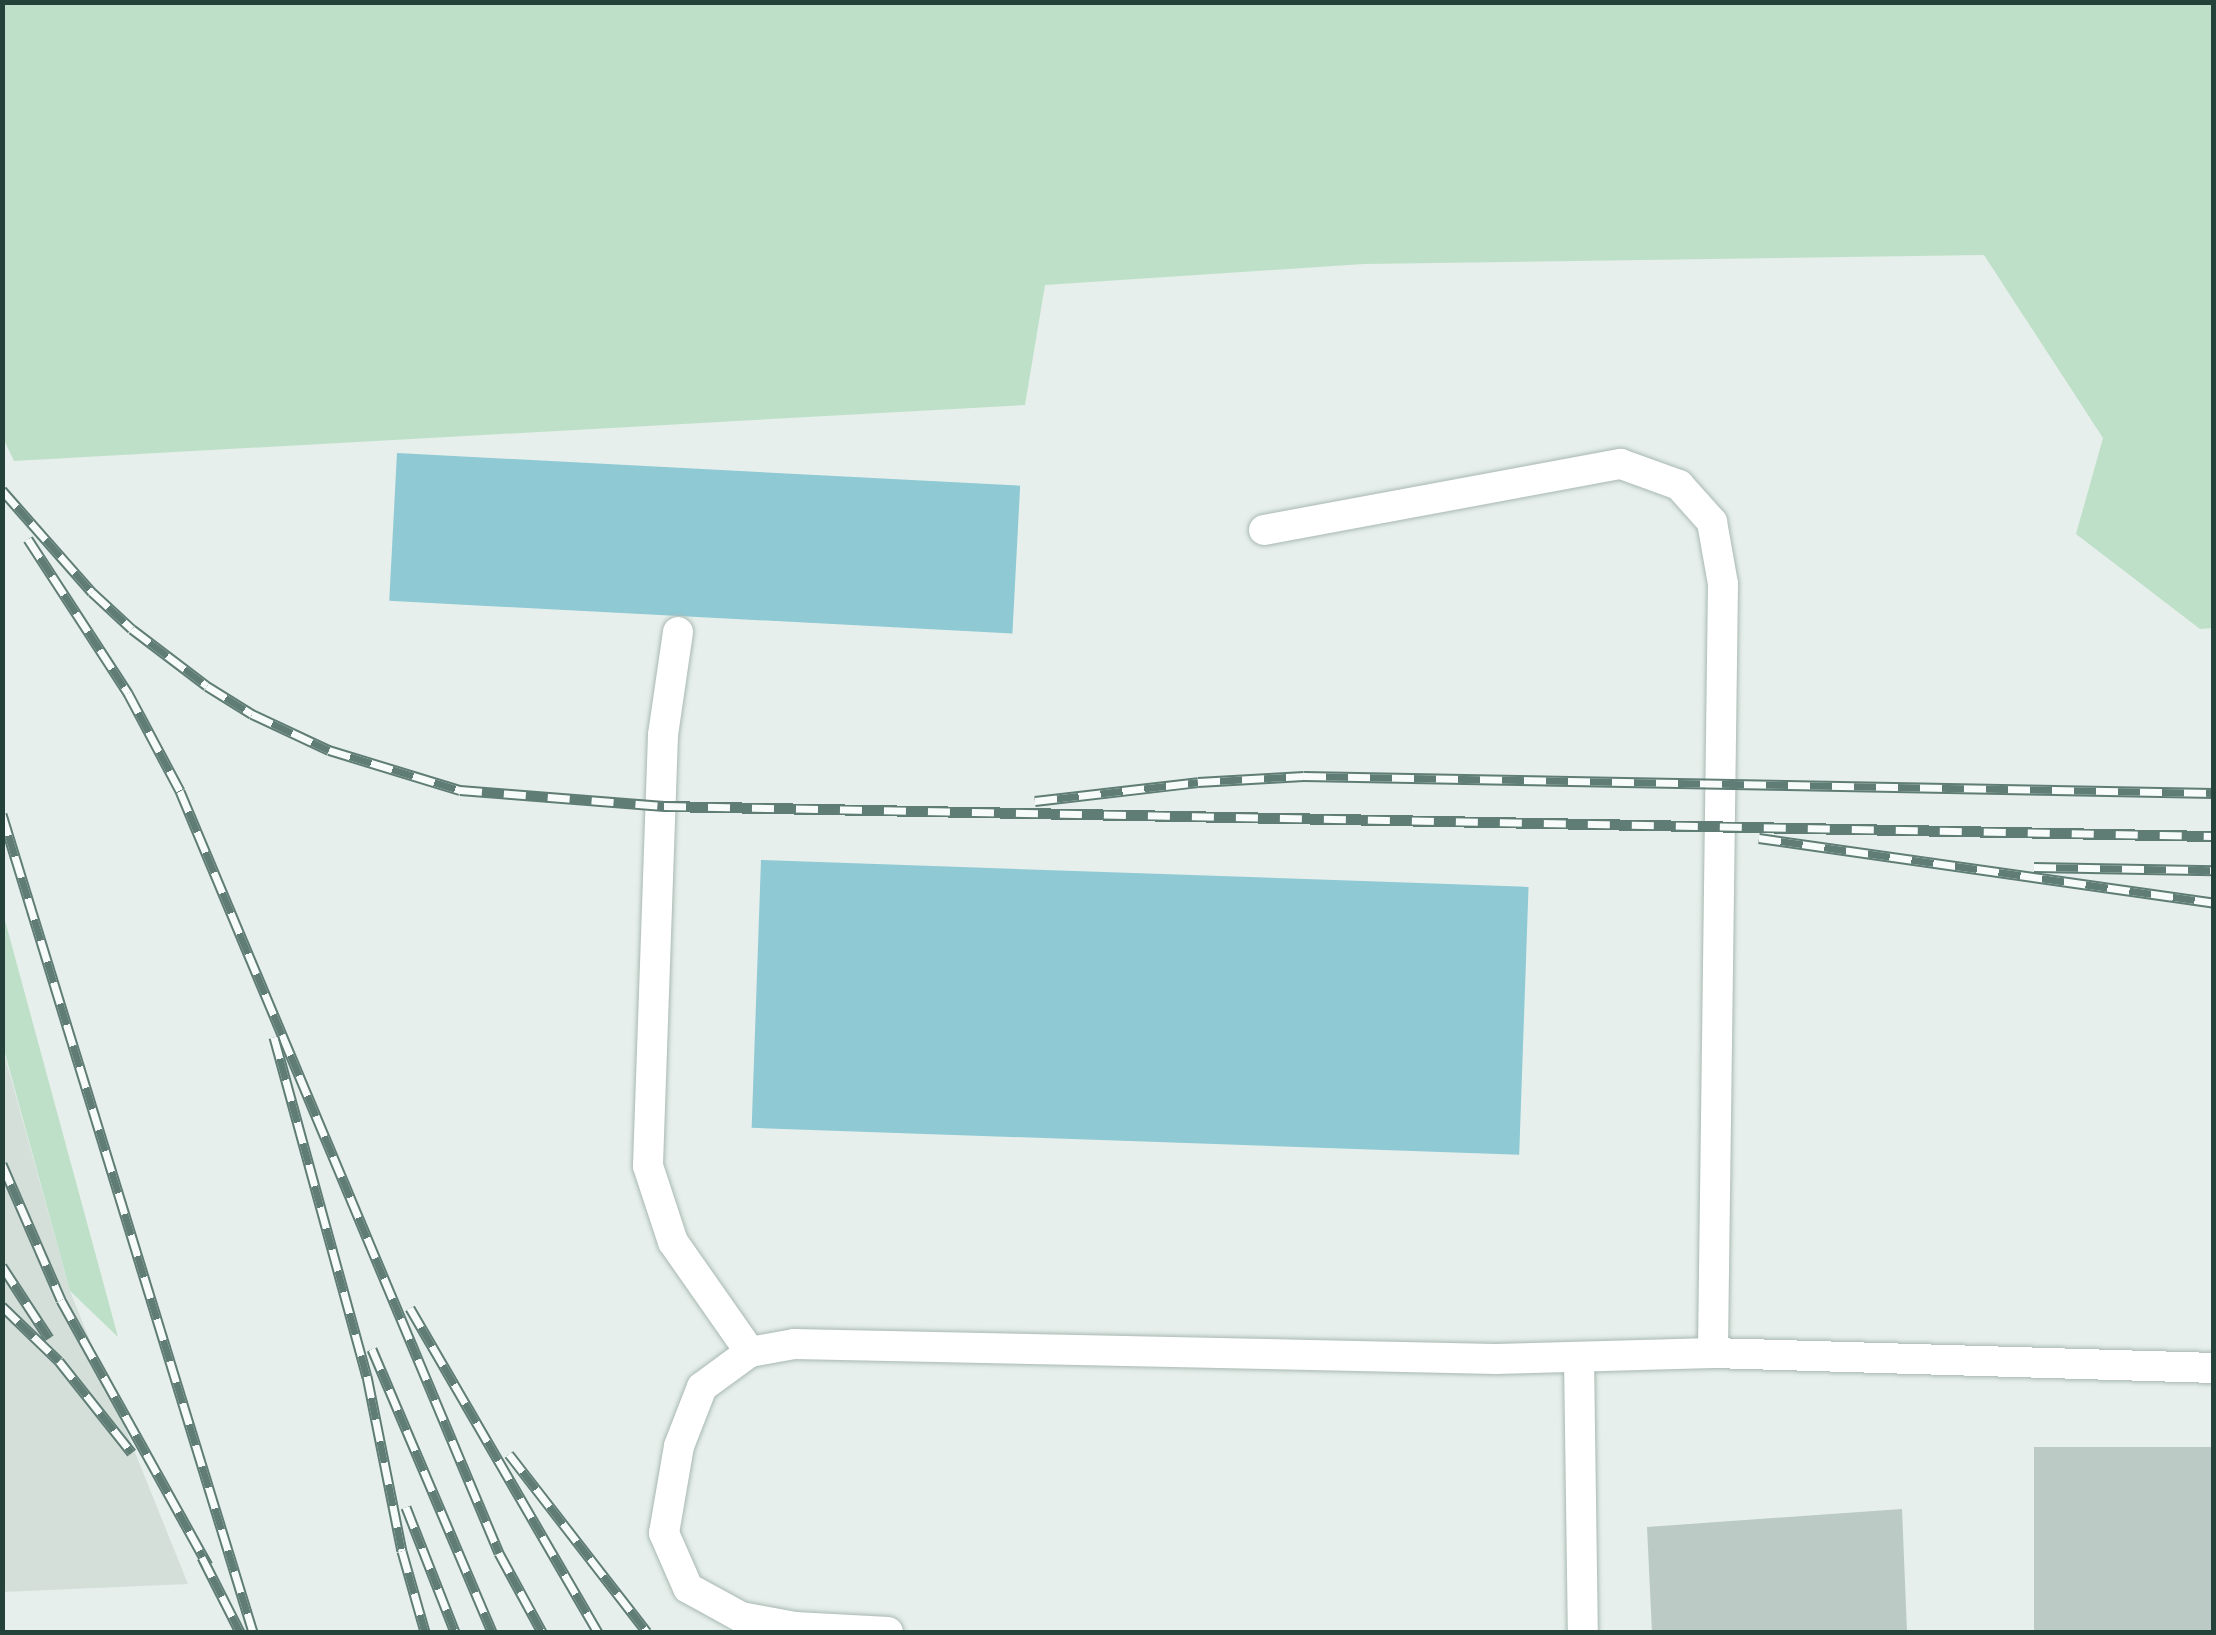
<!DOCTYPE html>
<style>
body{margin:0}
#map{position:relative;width:2216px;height:1635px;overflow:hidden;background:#e6efeb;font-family:Montserrat,sans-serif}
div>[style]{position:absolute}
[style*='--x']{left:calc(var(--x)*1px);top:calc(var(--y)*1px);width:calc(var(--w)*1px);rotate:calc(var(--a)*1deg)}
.built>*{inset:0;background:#d4dfda}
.green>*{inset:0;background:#bfe0c8}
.water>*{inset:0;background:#8ec9d4;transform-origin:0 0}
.building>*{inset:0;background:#bbcac4;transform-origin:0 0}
.roads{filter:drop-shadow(0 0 2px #a8b8b2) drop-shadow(0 0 2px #a8b8b2)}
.minor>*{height:30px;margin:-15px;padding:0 15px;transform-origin:15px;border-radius:15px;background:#fff}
.rail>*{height:11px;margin-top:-5.5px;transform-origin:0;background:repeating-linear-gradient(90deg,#f7fbf9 0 22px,#5f7d75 0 44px);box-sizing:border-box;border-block:2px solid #5f7d75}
span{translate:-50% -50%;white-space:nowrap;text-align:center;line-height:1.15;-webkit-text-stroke:8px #f7fbf9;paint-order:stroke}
.frame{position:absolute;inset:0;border:5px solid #24423a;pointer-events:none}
</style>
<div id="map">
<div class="built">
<div style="clip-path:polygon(2px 1046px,70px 1291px,188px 1584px,3px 1592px)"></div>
</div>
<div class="green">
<div style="clip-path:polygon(2px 3px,2213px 3px,2213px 628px,2200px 629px,2076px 534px,2103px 438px,1984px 255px,1364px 264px,1045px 285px,1025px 405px,14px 461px,2px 436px)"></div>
<div style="clip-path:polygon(2px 913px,3px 913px,118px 1337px,70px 1291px,3px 1046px)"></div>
</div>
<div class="water">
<div style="left:397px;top:453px;width:624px;height:148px;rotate:3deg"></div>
<div style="left:761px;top:860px;width:768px;height:268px;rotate:2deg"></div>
</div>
<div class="building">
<div style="left:2034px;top:1447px;width:180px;height:185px"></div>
<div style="clip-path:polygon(1902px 1509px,1907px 1632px,1652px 1632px,1647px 1527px)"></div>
</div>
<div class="roads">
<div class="minor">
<div style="--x:1264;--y:530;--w:363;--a:-10.5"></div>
<div style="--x:1621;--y:464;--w:62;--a:19.9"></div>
<div style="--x:1679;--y:485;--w:50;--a:48.3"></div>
<div style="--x:1712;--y:522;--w:63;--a:79.9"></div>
<div style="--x:1723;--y:584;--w:769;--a:90.75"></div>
<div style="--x:678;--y:632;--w:104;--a:98.3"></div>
<div style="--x:663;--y:735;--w:431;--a:92"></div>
<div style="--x:648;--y:1166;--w:80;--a:71.8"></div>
<div style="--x:673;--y:1242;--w:134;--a:55"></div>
<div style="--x:1579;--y:1357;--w:275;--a:89.2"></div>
<div style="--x:888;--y:1632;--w:93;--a:-176.9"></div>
<div style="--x:795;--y:1627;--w:55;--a:-169.5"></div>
<div style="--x:741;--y:1617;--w:60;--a:-151.3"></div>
<div style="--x:688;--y:1588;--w:60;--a:-113.6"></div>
<div style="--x:664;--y:1533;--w:88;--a:-80.2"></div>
<div style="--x:679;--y:1446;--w:63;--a:-68.7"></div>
<div style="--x:702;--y:1387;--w:59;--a:-36.1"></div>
<div style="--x:750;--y:1352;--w:45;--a:-10.3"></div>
<div style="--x:794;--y:1344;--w:702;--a:1.22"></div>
<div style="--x:1496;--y:1359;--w:217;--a:-1.6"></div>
<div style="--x:1713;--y:1353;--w:501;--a:1.71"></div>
</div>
</div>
<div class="rail">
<div style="--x:2;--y:490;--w:136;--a:48.6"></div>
<div style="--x:92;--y:592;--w:54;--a:42.8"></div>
<div style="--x:132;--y:629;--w:94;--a:37.2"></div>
<div style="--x:207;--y:686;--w:53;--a:31.9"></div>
<div style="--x:252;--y:714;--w:85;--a:25.1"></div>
<div style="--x:329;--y:750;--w:137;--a:17"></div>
<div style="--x:460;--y:790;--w:205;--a:4.5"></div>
<div style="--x:664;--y:806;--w:1550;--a:1.11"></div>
<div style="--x:28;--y:539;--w:184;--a:57"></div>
<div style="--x:128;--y:693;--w:111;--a:62"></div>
<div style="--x:180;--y:791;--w:826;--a:67.28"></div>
<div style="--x:499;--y:1553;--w:90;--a:61.4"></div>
<div style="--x:1035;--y:801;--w:164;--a:-6.6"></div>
<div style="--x:1198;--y:782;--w:106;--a:-3.2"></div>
<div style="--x:1304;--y:776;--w:910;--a:1.07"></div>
<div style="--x:2;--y:814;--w:856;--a:72.94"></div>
<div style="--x:1759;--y:838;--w:460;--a:8.1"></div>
<div style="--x:2034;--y:867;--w:180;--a:1"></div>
<div style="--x:274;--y:1037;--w:352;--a:74.7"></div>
<div style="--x:367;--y:1376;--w:178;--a:78.7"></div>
<div style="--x:402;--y:1551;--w:84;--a:74.1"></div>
<div style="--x:2;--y:1164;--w:148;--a:66.5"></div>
<div style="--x:61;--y:1300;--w:303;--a:61"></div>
<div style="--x:2;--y:1266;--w:86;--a:56.9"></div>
<div style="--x:2;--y:1306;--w:79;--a:44"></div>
<div style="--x:59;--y:1361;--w:117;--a:51.6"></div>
<div style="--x:410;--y:1308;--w:375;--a:59.9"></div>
<div style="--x:372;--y:1349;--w:307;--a:67"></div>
<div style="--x:509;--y:1454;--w:225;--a:52.2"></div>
<div style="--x:406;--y:1507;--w:134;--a:68.6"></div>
<div style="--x:202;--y:1557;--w:84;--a:63.1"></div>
</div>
<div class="frame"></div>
</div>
